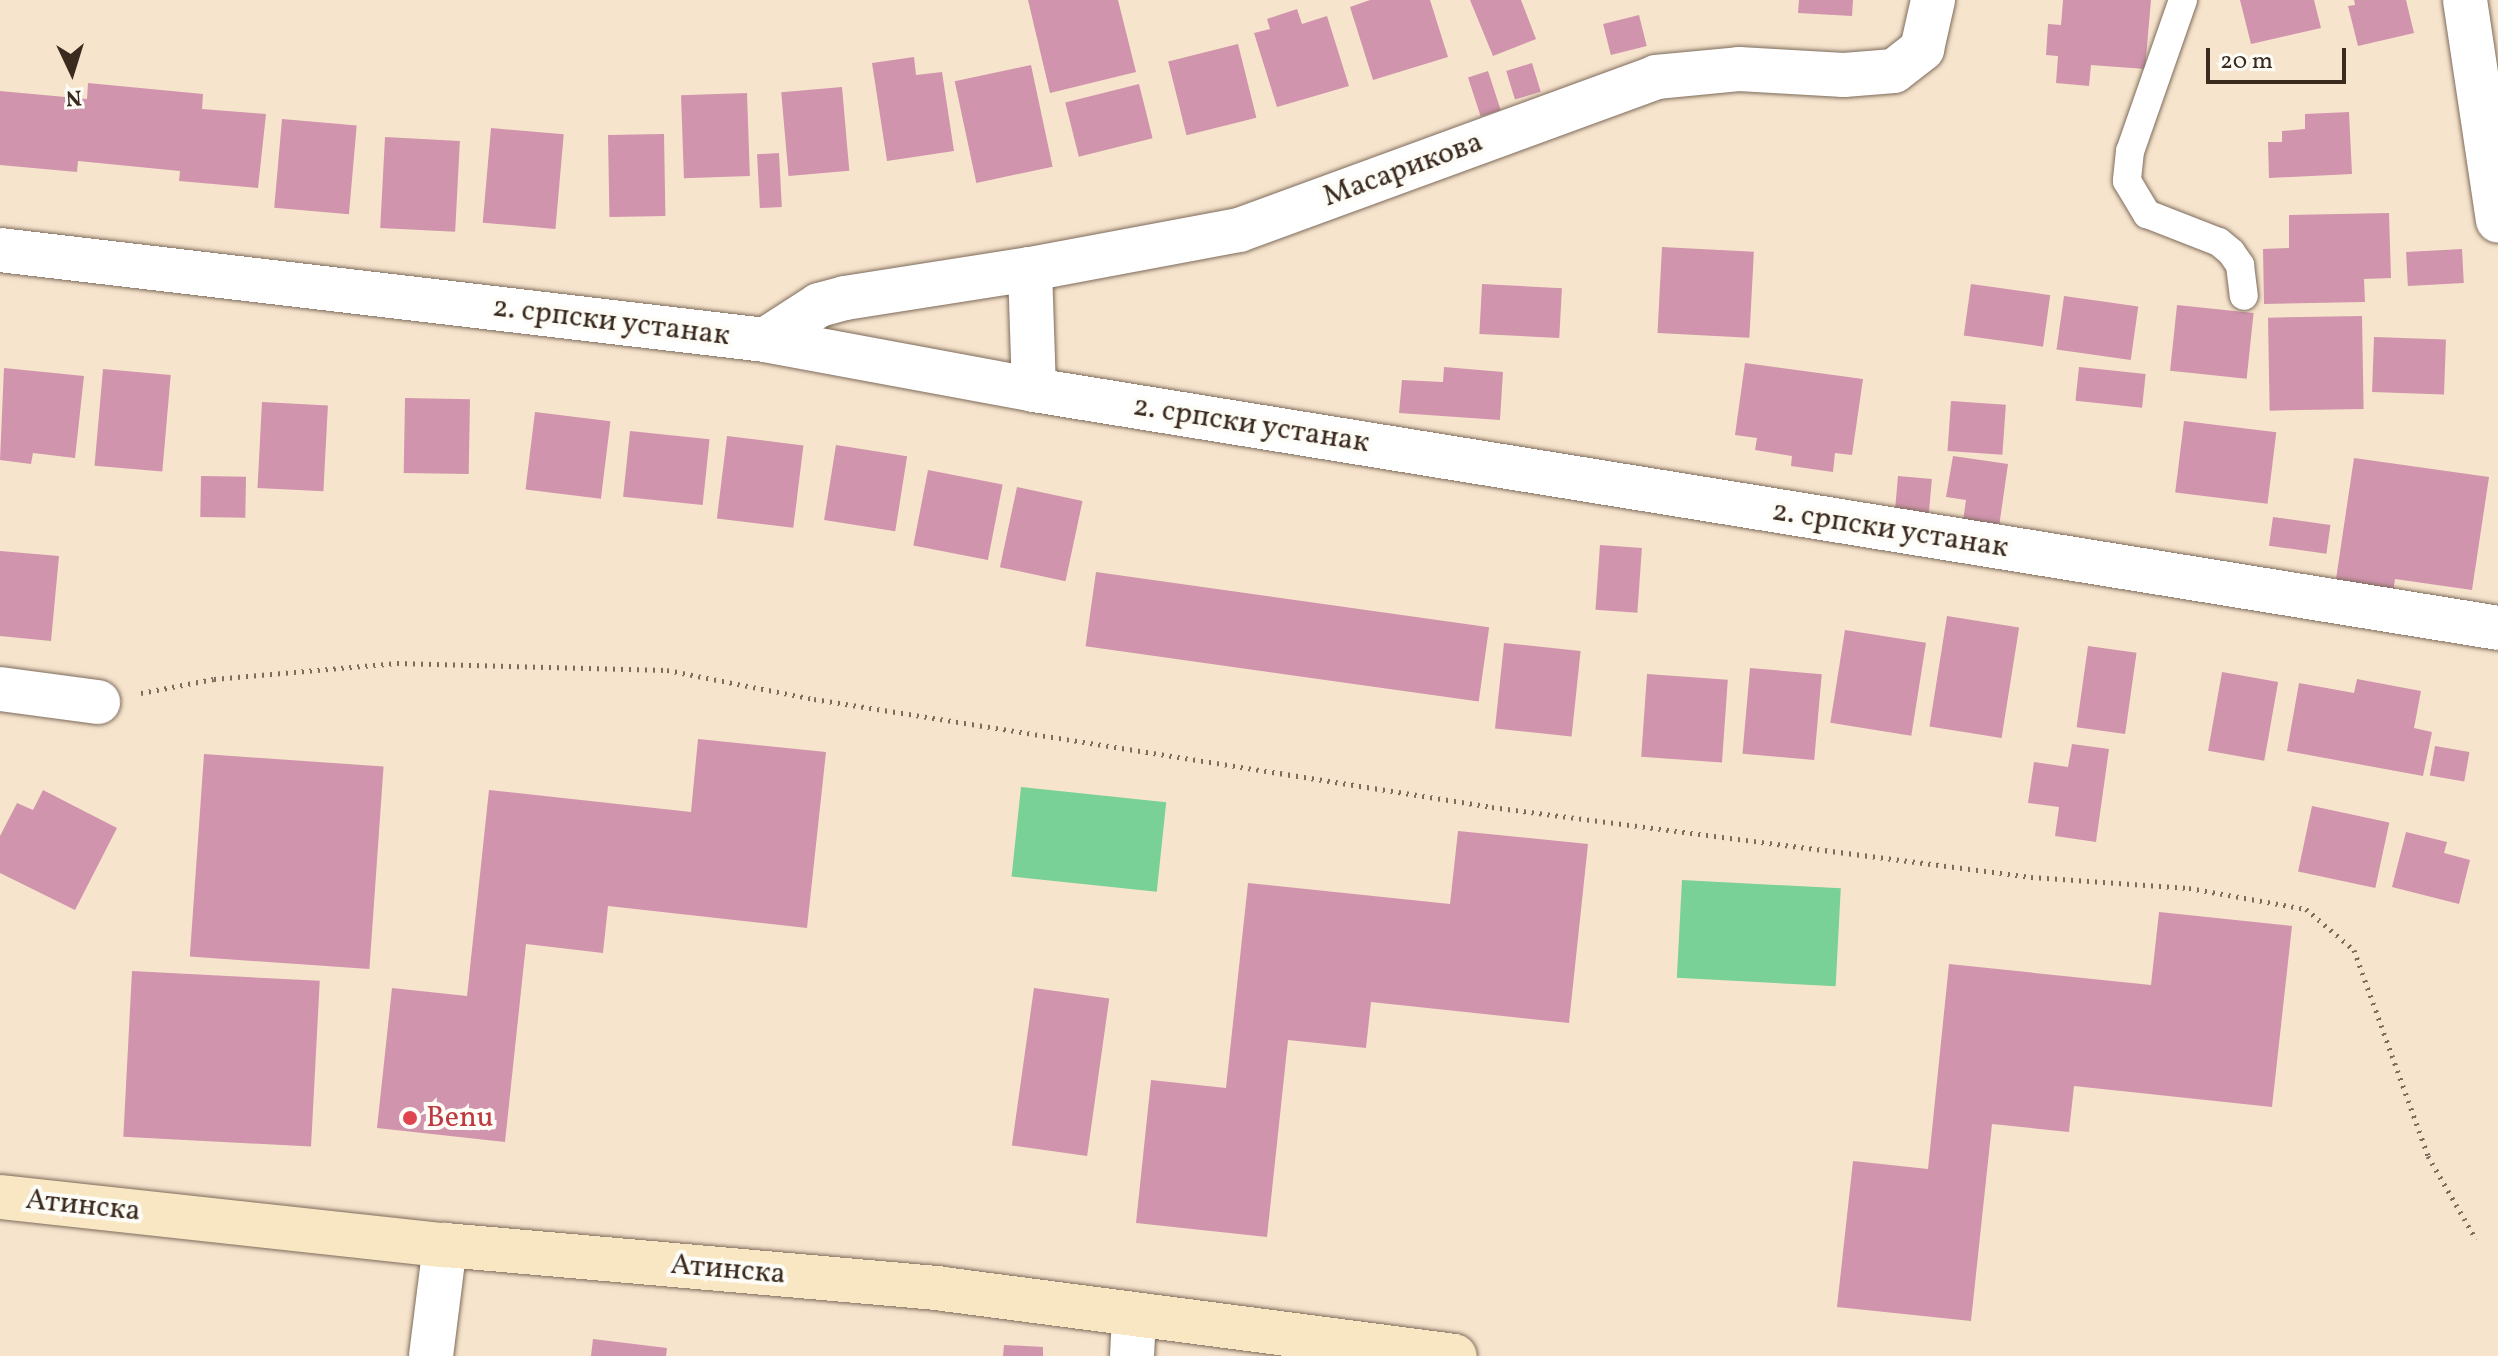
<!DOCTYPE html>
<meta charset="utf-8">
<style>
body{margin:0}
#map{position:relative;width:2498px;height:1356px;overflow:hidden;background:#f7e4cd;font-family:Vollkorn,serif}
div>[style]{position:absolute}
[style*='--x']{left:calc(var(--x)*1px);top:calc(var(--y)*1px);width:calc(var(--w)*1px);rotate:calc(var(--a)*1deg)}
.green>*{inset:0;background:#79d197;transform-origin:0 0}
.building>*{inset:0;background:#d094ac;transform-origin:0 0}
.path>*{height:5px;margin-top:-2.5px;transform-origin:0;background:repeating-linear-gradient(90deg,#7d6b5b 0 2px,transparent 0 8px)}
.roads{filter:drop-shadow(0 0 2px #7d6b5b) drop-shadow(0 0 2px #7d6b5b)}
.lane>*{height:28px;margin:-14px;padding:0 14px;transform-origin:14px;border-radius:14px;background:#fff}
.street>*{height:44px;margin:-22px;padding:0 22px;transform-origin:22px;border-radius:22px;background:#fff}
.secondary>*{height:44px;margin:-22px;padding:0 22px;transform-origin:22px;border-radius:22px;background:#f9e7c3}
.dots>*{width:22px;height:22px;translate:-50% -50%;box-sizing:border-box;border:4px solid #fdfcf7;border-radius:50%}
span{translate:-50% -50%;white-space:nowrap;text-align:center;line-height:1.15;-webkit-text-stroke:8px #fdfcf7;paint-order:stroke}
.street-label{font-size:30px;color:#3b2a1e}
.health-label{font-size:30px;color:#be3a42}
.left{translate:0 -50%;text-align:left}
.north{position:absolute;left:32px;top:32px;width:80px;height:80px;-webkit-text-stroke:6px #fdfcf7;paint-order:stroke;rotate:176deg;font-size:22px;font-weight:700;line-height:32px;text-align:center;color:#3b2a1e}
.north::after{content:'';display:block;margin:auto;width:28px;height:36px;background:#3b2a1e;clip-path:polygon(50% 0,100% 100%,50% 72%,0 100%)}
.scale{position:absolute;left:2206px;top:48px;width:140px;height:36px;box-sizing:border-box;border:4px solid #3b2a1e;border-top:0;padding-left:10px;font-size:24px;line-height:28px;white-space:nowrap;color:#3b2a1e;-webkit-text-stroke:6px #fdfcf7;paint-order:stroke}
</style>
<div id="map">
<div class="green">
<div style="left:1021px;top:787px;width:146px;height:90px;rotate:6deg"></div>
<div style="left:1682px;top:880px;width:159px;height:98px;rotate:3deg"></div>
</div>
<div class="building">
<div style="clip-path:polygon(1028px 0,1118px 0,1136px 72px,1050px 93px)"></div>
<div style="clip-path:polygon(1370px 0,1430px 0,1448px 57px,1373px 80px,1350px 7px)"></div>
<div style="clip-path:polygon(1470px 0,1521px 0,1536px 39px,1493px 56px)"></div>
<div style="clip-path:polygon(1799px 0,1853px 0,1852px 16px,1798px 13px)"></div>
<div style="clip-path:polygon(2063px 0,2151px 0,2145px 69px,2091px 65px,2089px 86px,2056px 83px,2058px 56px,2046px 55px,2048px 24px,2061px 25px)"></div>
<div style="clip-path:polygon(2240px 0,2314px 0,2321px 28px,2251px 44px)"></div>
<div style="clip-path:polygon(2354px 0,2406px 0,2414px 33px,2358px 46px,2348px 6px,2355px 5px)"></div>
<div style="clip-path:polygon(1297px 9px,1302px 24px,1327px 16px,1349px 86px,1277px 107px,1254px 33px,1270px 29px,1267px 19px)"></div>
<div style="left:1639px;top:15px;width:32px;height:37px;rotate:76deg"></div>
<div style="left:1238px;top:44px;width:76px;height:72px;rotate:76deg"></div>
<div style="clip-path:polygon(914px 57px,916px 75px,942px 72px,954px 151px,887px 161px,872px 63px)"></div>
<div style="left:1532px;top:63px;width:30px;height:27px;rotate:73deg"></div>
<div style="left:1031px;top:65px;width:104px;height:78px;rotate:78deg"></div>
<div style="left:1488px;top:71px;width:41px;height:21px;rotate:72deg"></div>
<div style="clip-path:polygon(88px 83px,203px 94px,202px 109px,266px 114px,258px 188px,179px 181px,180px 171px,78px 161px,77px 172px,0 165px,0 91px,87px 99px)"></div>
<div style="left:1139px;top:84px;width:56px;height:76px;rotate:76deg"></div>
<div style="left:842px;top:87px;width:84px;height:61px;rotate:85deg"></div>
<div style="left:747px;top:93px;width:83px;height:66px;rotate:88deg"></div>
<div style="clip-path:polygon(2349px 112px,2352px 174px,2269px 178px,2268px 142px,2282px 142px,2282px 131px,2305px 129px,2305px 114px)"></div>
<div style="left:282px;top:119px;width:75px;height:89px;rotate:5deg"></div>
<div style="left:491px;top:128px;width:73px;height:95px;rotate:5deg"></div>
<div style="left:664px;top:134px;width:82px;height:56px;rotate:89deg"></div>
<div style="left:385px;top:137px;width:75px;height:91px;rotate:3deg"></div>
<div style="left:779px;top:153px;width:54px;height:22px;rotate:87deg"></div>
<div style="clip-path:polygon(2389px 213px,2391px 278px,2364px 279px,2365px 302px,2264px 304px,2263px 249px,2289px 248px,2289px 215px)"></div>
<div style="left:1662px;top:247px;width:92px;height:86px;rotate:3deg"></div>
<div style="left:2462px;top:249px;width:34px;height:56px;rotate:87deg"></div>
<div style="left:1482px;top:284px;width:80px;height:50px;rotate:3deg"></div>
<div style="left:1971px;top:284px;width:80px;height:52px;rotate:8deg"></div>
<div style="left:2064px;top:296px;width:75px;height:54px;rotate:8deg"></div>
<div style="left:2177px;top:305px;width:77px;height:66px;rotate:6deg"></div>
<div style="left:2362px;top:316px;width:93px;height:94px;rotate:89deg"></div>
<div style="left:2374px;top:337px;width:72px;height:55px;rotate:2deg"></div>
<div style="clip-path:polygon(1745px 363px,1863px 379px,1852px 455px,1835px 453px,1833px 472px,1791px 466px,1792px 456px,1755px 450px,1757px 438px,1735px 435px)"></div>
<div style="clip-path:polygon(1444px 367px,1503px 372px,1500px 420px,1399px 413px,1402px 380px,1443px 382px)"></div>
<div style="left:2079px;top:367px;width:67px;height:34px;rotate:6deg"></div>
<div style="clip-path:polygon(4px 368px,84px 376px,75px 458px,33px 453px,31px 464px,0 460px)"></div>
<div style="left:103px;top:369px;width:68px;height:97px;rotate:5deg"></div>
<div style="left:405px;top:398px;width:65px;height:75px;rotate:1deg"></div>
<div style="left:1951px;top:401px;width:55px;height:50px;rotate:4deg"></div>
<div style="left:262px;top:402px;width:66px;height:86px;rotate:3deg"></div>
<div style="left:535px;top:412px;width:76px;height:78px;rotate:7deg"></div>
<div style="left:2184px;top:421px;width:93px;height:72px;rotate:7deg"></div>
<div style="left:630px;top:431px;width:80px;height:66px;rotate:6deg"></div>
<div style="left:727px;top:436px;width:77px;height:83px;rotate:7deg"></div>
<div style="left:836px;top:445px;width:72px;height:76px;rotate:9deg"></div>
<div style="clip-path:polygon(1953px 456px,2008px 464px,1999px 527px,1963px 521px,1966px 500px,1946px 497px)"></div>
<div style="clip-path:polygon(2354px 458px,2489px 477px,2472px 590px,2395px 579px,2393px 594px,2335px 586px)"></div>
<div style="left:928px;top:470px;width:76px;height:77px;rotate:11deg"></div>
<div style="left:201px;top:476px;width:45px;height:41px;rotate:1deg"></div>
<div style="left:1898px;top:476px;width:34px;height:36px;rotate:5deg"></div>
<div style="left:1017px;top:487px;width:67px;height:82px;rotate:12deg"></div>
<div style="left:2273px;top:517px;width:58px;height:29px;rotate:8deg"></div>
<div style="left:1600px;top:545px;width:42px;height:65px;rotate:4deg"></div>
<div style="clip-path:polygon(0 551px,59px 556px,51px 641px,0 636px)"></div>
<div style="left:1096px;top:572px;width:397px;height:75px;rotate:8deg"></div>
<div style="left:1947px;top:616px;width:73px;height:112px;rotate:9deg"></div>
<div style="left:1845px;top:630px;width:82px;height:94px;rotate:9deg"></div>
<div style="left:1504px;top:643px;width:77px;height:86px;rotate:6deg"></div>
<div style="left:2088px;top:646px;width:49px;height:82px;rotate:8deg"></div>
<div style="left:1750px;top:668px;width:72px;height:86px;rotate:5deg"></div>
<div style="left:2222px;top:672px;width:57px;height:80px;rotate:10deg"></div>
<div style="left:1647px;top:674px;width:81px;height:83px;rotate:4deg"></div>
<div style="clip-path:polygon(2357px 679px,2421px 691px,2414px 728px,2432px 732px,2423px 776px,2287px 751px,2299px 683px,2354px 693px)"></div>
<div style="clip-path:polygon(698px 739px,826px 752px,807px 928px,608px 906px,603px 953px,526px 944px,505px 1142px,377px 1128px,392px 988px,467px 996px,489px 790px,691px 812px)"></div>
<div style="clip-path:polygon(2072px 744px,2109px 749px,2096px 842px,2055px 836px,2059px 807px,2028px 803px,2034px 762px,2068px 767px)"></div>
<div style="left:2435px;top:746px;width:35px;height:30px;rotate:10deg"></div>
<div style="left:204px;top:754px;width:180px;height:203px;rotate:4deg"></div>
<div style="clip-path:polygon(43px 790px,117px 828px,75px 910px,0 873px,0 836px,17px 803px,33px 810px)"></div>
<div style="left:2312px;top:806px;width:79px;height:67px;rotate:12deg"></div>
<div style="clip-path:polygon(1458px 831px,1588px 844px,1569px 1023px,1371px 1002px,1366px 1048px,1288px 1040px,1267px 1237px,1136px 1223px,1151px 1080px,1226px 1088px,1248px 883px,1450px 904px)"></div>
<div style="clip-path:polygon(2406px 832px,2447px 842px,2444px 853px,2470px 860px,2459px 904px,2392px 887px)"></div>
<div style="clip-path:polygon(2159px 912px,2292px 926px,2272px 1107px,2074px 1086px,2069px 1132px,1992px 1124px,1971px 1321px,1837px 1307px,1853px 1161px,1928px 1169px,1949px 964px,2151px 985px)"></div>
<div style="left:132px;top:971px;width:188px;height:166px;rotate:3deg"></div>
<div style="left:1034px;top:988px;width:76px;height:159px;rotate:8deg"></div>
<div style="clip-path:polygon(593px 1339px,667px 1348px,666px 1356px,591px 1356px)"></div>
<div style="clip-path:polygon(1004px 1345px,1043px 1347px,1043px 1356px,1003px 1356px)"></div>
</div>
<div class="path">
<div style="--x:141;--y:693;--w:74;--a:-10.9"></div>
<div style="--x:214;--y:679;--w:184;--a:-5"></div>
<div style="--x:397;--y:663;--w:270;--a:1.5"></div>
<div style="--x:667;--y:670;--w:150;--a:11.2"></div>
<div style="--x:814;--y:699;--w:687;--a:9.05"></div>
<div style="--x:1492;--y:807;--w:544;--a:7.4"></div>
<div style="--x:2031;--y:877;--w:158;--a:4"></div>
<div style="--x:2189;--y:888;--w:119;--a:10.2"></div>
<div style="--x:2306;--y:909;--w:63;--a:40.5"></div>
<div style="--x:2354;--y:950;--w:219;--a:70.2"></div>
<div style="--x:2428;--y:1156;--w:96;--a:60"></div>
</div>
<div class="roads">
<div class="lane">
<div style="--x:2183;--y:0;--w:160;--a:109.3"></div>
<div style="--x:2130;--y:151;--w:30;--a:96"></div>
<div style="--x:2127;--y:181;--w:39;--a:59"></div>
<div style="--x:2147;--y:214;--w:77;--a:21.3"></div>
<div style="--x:2219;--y:242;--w:16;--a:40"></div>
<div style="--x:2231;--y:252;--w:16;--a:55"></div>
<div style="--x:2240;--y:265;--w:31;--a:83"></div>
</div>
<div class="street">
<div style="--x:2465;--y:0;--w:223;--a:81.5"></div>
<div style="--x:0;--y:250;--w:770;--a:6.71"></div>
<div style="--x:765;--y:340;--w:274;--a:10.5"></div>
<div style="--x:1034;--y:390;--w:1483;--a:9.23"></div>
<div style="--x:765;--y:340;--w:64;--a:-32.9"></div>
<div style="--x:819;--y:305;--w:27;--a:-15"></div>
<div style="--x:845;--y:298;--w:187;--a:-8.9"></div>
<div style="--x:1034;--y:390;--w:121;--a:-91.9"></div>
<div style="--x:1030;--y:269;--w:213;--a:-10.6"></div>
<div style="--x:1239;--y:230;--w:444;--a:-20.1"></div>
<div style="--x:1656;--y:77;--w:83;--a:-5.5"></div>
<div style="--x:1739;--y:69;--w:105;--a:3.3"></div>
<div style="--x:1844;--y:75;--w:50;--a:-4.6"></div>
<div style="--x:1894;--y:71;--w:36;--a:-38"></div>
<div style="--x:1922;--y:49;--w:50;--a:-77.3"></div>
<div style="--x:0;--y:689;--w:99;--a:7.6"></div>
<div style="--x:431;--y:1356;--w:112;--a:-82.8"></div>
<div style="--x:1132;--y:1356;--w:41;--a:-87.2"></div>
</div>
<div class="secondary">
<div style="--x:0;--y:1197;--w:448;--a:6.2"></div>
<div style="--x:445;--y:1245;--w:500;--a:5"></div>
<div style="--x:943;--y:1289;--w:516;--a:7.46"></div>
</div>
</div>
<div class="dots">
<div style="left:410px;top:1118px;background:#e0444e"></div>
</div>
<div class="street-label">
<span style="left:1403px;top:170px;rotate:-20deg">Масарикова</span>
<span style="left:611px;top:322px;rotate:7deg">2. српски устанак</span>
<span style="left:1251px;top:425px;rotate:9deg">2. српски устанак</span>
<span style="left:1890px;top:530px;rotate:9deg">2. српски устанак</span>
<span style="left:83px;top:1206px;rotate:6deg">Атинска</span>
<span style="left:728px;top:1270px;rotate:5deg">Атинска</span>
</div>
<div class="health-label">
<span class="left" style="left:426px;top:1118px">Benu</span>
</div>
<div class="north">N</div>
<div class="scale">20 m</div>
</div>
